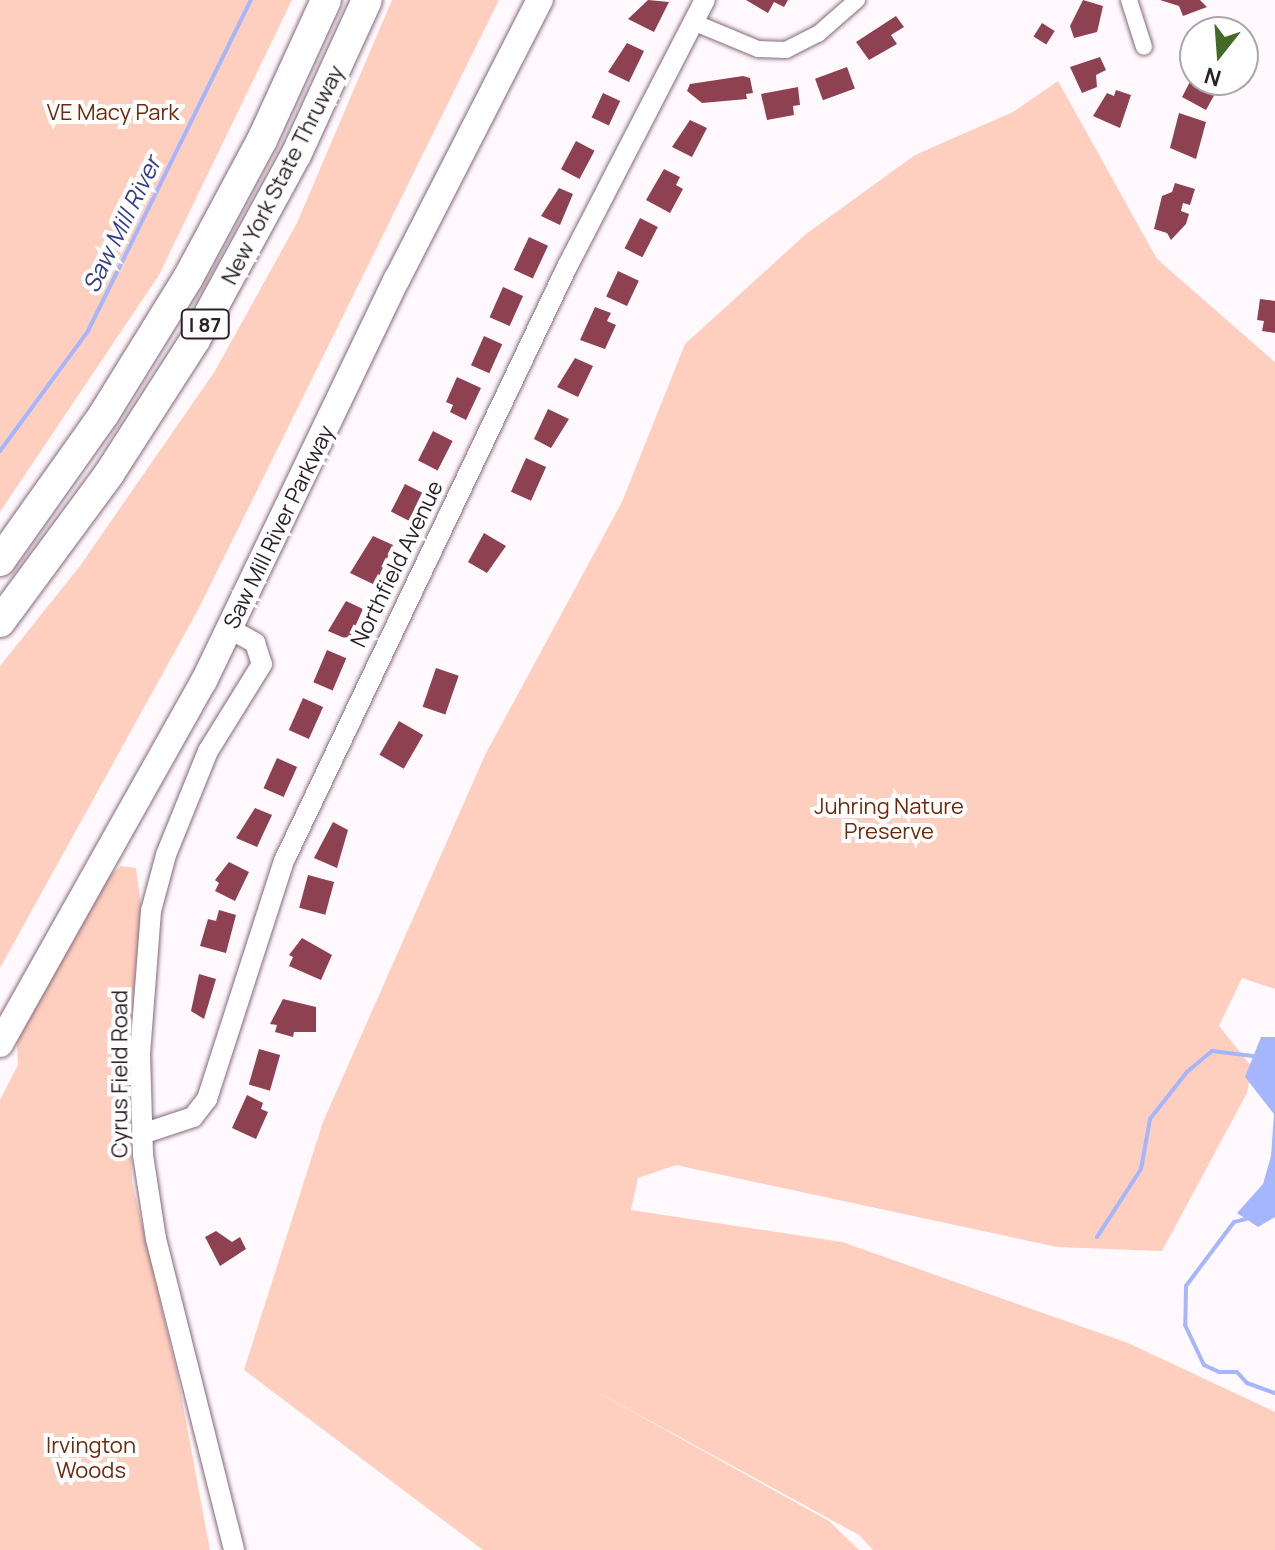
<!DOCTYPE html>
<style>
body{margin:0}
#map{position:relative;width:1275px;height:1550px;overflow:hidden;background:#fff9fd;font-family:Manrope,sans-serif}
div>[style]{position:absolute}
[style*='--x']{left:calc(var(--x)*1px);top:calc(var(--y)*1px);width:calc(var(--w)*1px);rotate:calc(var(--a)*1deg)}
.green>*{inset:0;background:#fecfbe}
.water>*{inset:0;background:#a6b6fd}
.stream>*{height:4px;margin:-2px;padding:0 2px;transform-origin:2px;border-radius:2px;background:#a6b6fd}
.building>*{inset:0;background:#8d4151;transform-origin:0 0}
.roads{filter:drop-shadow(0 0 2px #85697c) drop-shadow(0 0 2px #85697c)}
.minor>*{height:16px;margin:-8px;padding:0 8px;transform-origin:8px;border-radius:8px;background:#fff}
.tertiary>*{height:20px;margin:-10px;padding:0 10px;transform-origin:10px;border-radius:10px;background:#fff}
.trunk>*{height:26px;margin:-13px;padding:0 13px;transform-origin:13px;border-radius:13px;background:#fff}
.motorway>*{height:30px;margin:-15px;padding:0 15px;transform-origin:15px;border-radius:15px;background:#fff}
span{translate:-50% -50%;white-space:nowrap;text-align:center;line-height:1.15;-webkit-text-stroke:8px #fff;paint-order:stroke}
.shield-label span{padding:2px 6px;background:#fff;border:2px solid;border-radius:6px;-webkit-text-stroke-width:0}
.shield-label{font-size:20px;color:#2c2129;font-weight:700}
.park-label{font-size:22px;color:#6e280b}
.street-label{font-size:22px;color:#2c2129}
.water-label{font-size:24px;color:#353c8e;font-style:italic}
.north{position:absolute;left:1179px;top:16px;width:80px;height:80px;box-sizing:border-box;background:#fff;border:2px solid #aba6a9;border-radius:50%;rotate:197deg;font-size:22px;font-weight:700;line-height:32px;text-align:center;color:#2c2129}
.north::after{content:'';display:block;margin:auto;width:28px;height:36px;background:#426b27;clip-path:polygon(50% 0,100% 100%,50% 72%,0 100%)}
</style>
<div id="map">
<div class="green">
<div style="clip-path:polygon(0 0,292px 0,159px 275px,0 512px)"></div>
<div style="clip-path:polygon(392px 0,499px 0,199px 608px,0 968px,0 666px,80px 566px,215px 371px,297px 223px)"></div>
<div style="clip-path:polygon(1058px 81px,1157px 259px,1275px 362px,1275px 989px,1242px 978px,1219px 1026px,1252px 1067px,1247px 1093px,1162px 1251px,1057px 1247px,676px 1165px,638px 1178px,631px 1210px,842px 1242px,1128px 1343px,1275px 1412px,1275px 1550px,873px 1550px,859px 1535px,588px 1387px,829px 1521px,859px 1550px,483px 1550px,244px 1370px,323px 1122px,486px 753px,622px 502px,685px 344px,806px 234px,915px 155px,1013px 112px)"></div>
<div style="clip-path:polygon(121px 866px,136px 868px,141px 905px,128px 1066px,132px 1182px,177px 1373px,210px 1550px,0 1550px,0 1100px,18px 1065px,17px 1042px,106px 879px)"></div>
</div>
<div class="water">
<div style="clip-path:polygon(1261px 1037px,1275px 1037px,1275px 1217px,1258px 1227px,1237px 1213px,1263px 1184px,1271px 1156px,1274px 1114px,1245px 1077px)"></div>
</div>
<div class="stream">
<div style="--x:0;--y:451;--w:149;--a:-53.7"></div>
<div style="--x:88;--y:331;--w:369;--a:-63.8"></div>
<div style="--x:1246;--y:1219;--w:12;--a:166"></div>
<div style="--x:1234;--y:1222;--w:80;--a:126.9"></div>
<div style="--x:1186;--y:1286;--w:39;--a:91"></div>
<div style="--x:1185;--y:1325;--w:44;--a:64.6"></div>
<div style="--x:1204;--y:1365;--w:17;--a:25"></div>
<div style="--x:1219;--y:1372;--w:18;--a:0"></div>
<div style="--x:1237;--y:1372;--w:15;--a:48"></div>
<div style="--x:1247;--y:1383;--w:30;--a:20"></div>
<div style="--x:1097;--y:1237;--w:81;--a:-57.1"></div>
<div style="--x:1141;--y:1169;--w:51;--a:-79.8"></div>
<div style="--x:1150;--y:1119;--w:60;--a:-51.8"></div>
<div style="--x:1187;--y:1072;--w:33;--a:-40"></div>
<div style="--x:1212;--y:1051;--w:41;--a:7"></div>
</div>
<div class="building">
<div style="clip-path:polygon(648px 0,669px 2px,654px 32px,628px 19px)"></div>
<div style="clip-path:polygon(746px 0,788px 0,784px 7px,774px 2px,768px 13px)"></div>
<div style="clip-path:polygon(1083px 0,1103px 6px,1099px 24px,1097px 32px,1074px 38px,1070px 26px)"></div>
<div style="clip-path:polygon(1160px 0,1200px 0,1207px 7px,1183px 16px,1179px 6px)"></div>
<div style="clip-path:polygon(896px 16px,904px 27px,891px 35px,897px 44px,869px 60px,856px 42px)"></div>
<div style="left:1042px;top:23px;width:15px;height:16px;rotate:32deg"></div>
<div style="clip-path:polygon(627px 43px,644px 51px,629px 82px,608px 72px)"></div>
<div style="clip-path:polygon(1100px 57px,1106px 70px,1096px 75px,1097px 87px,1082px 93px,1070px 67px)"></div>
<div style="left:847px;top:67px;width:23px;height:34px;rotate:70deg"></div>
<div style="clip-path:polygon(1195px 72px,1195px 80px,1221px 83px,1206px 110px,1182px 97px)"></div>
<div style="clip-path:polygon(743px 76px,750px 78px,753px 93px,746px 94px,747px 99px,702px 103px,687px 91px,690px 84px)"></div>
<div style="clip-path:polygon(798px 87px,800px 105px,793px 106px,794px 115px,767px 120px,761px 94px)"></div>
<div style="clip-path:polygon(1116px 90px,1131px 95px,1120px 128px,1093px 116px,1107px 93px,1114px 96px)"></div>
<div style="left:603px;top:93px;width:19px;height:27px;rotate:25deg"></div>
<div style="clip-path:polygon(1179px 113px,1206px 122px,1196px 159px,1170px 148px)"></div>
<div style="clip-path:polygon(690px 120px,707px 128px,692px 157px,672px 147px)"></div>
<div style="left:576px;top:141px;width:21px;height:32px;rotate:28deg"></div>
<div style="clip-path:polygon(664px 169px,680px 177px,676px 185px,683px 189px,670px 213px,646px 200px)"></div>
<div style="clip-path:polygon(1175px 183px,1195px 189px,1190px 205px,1183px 203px,1181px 211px,1189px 214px,1186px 224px,1171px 240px,1167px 233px,1154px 229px,1162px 196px,1172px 192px)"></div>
<div style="clip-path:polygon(559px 188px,573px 194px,560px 225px,541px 216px)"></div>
<div style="left:640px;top:218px;width:20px;height:34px;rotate:27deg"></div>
<div style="left:529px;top:237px;width:21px;height:36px;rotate:25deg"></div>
<div style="left:618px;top:271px;width:23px;height:28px;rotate:25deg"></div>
<div style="left:503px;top:287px;width:22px;height:33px;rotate:24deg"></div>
<div style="clip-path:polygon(1260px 299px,1275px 301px,1275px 333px,1262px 331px,1264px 321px,1257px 320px)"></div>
<div style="clip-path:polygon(595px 307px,611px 313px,607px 321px,616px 325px,605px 349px,580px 340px)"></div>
<div style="left:484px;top:336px;width:20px;height:32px;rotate:24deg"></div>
<div style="clip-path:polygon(575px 358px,593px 366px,578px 397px,557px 387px)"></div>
<div style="clip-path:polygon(457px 377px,481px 388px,466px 420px,450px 412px,453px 405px,446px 402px)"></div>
<div style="clip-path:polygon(548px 409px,569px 419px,551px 448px,534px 439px)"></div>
<div style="left:433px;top:431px;width:22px;height:33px;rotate:27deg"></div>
<div style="left:526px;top:458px;width:22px;height:37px;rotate:24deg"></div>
<div style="left:405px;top:484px;width:20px;height:31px;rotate:27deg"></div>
<div style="clip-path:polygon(484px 533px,506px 546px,487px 573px,468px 562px)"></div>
<div style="clip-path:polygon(373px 536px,393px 545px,375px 585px,350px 573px)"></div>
<div style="clip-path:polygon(346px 601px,363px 609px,349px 640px,328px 631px)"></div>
<div style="left:327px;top:650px;width:21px;height:35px;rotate:23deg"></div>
<div style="left:436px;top:668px;width:24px;height:41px;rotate:19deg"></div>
<div style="left:303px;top:698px;width:22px;height:35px;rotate:24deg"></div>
<div style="left:399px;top:721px;width:28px;height:39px;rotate:30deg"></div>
<div style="left:277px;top:758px;width:22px;height:33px;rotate:24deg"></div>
<div style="clip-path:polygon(255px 808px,272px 815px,257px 847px,236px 838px)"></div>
<div style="clip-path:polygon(333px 822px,348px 830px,337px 868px,314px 858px)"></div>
<div style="clip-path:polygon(229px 862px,249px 872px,235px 901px,215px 891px,219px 883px,215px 880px)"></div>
<div style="left:308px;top:875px;width:27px;height:34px;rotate:15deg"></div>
<div style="clip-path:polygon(219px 910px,236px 915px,226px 953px,200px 946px,208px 919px,216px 921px)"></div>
<div style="clip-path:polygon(302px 938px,332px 955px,321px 980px,289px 966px,293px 957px,289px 955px)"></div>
<div style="clip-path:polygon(199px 974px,216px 979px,204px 1019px,191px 1011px)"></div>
<div style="clip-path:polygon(283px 999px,316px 1007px,316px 1032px,294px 1032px,293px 1037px,275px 1032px,277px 1025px,270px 1024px)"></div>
<div style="left:259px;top:1049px;width:22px;height:37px;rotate:16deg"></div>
<div style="clip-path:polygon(247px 1095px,263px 1103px,261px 1109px,268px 1112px,256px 1139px,232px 1128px)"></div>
<div style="clip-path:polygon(216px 1231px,232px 1242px,240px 1237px,246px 1249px,220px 1266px,205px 1237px)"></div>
</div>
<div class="roads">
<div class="minor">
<div style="--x:1129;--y:0;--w:49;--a:72.3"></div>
<div style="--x:693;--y:22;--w:70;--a:22.6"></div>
<div style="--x:758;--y:49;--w:28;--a:2"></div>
<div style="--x:786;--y:50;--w:36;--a:-27"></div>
<div style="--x:818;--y:34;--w:52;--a:-41.1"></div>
</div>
<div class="tertiary">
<div style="--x:230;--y:629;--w:29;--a:29"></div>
<div style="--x:255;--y:643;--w:22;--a:72"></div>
<div style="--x:262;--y:664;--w:102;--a:121.8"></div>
<div style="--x:208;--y:751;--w:112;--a:112"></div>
<div style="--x:166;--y:855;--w:58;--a:105"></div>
<div style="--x:151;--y:911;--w:142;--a:94.4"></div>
<div style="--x:140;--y:1053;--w:102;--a:88.3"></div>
<div style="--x:143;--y:1155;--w:85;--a:81.2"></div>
<div style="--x:156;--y:1239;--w:321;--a:75.9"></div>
<div style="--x:142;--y:1134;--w:54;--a:-18.4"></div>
<div style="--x:193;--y:1117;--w:23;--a:-52"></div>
<div style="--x:207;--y:1099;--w:250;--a:-72.1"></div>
<div style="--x:284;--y:861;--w:658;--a:-64.53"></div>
<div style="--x:567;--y:267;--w:301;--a:-62.7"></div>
</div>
<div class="trunk">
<div style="--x:0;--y:1044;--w:416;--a:-60.7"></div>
<div style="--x:204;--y:681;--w:446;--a:-64.4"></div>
<div style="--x:397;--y:279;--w:314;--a:-62.9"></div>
</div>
<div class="motorway">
<div style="--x:0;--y:561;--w:180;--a:-54.7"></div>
<div style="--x:104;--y:414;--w:160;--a:-58.3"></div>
<div style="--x:188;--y:278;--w:157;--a:-61.8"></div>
<div style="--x:262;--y:140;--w:154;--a:-65.4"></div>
<div style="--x:0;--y:622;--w:184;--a:-53.6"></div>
<div style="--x:109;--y:474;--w:159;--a:-57.3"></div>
<div style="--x:195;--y:340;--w:211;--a:-61.4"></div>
<div style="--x:296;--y:155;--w:170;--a:-65.4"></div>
</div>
</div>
<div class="shield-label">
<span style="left:205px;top:324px">I 87</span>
</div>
<div class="park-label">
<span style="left:113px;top:113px">VE Macy Park</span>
<span style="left:889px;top:819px">Juhring Nature<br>Preserve</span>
<span style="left:91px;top:1458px">Irvington<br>Woods</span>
</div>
<div class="street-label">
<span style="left:283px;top:175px;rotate:-63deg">New York State Thruway</span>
<span style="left:279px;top:527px;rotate:-64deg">Saw Mill River Parkway</span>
<span style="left:397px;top:564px;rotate:-64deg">Northfield Avenue</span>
<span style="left:120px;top:1074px;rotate:-90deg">Cyrus Field Road</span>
</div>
<div class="water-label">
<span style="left:121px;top:224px;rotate:-64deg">Saw Mill River</span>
</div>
<div class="north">N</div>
</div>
